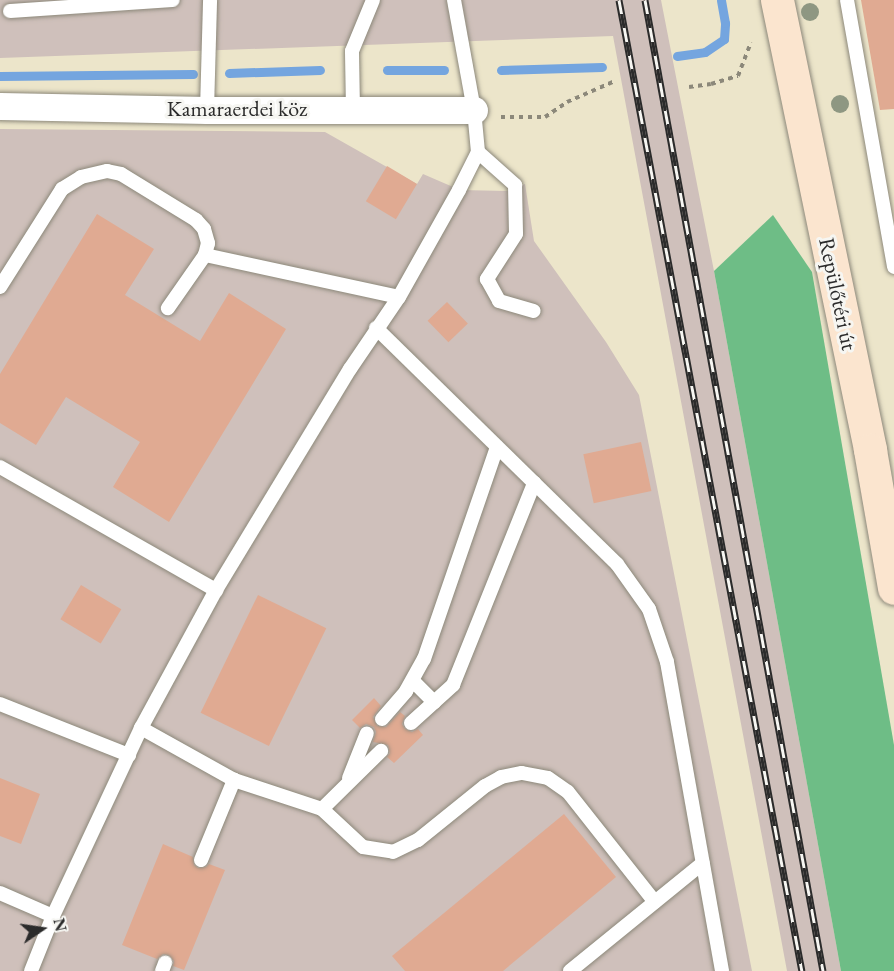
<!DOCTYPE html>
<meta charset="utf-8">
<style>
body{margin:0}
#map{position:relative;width:894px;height:971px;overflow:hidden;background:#ece5ca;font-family:"EB Garamond",serif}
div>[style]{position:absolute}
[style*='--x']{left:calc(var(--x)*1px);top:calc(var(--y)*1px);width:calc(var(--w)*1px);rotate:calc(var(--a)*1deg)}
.industrial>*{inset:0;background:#cfc0bb}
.forest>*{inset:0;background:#6ebd86}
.stream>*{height:9px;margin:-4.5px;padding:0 4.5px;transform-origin:4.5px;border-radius:4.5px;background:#74a5df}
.building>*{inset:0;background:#e0aa92;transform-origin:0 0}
.path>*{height:4px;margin-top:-2px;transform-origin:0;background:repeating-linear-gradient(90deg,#8c887a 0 4.5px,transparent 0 9px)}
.roads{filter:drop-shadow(0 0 2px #8c887a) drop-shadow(0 0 2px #8c887a)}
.lane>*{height:14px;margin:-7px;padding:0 7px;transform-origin:7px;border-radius:7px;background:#fff}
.street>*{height:27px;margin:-13.5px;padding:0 13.5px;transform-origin:13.5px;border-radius:13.5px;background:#fff}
.secondary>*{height:33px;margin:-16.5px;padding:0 16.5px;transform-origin:16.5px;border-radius:16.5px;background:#fbe5cf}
.rail>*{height:7px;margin-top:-3.5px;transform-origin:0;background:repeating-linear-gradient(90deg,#f6f6f2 0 14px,#2b2b2b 0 28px);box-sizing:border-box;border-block:2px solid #2b2b2b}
.trees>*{width:18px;height:18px;margin:-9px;border-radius:50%;background:#8e9782}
span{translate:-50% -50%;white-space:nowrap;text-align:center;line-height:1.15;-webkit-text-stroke:6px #f6f6f2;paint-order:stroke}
.street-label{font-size:22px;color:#2b2b2b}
.north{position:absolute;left:12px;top:899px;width:60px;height:60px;-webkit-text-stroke:4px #f6f6f2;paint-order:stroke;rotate:77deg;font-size:16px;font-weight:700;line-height:24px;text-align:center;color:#2b2b2b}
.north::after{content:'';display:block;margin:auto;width:21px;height:27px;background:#2b2b2b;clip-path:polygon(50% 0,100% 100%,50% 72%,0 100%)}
</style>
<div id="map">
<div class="industrial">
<div style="clip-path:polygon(0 0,661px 0,714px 271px,841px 971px,787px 971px,613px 36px,0 58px)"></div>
<div style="clip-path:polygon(0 129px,325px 132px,417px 184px,423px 174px,460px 190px,507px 191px,525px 184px,534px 241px,606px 342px,639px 395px,752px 971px,0 971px)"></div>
</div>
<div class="forest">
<div style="clip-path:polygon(773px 215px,812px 272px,894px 745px,894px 971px,841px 971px,714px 271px)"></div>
</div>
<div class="stream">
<div style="--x:677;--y:56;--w:28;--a:-8"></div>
<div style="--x:705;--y:52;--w:23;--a:-34"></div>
<div style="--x:724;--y:39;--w:16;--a:-86"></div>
<div style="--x:725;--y:23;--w:23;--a:-100"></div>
<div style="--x:387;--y:70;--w:57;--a:0"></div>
<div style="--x:501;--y:70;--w:101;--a:-1.7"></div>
<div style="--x:229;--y:73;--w:91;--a:-1.9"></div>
<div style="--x:0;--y:76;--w:193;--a:-0.6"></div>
</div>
<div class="building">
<div style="clip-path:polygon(861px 0,894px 0,894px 109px,880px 110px)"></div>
<div style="left:387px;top:166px;width:35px;height:41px;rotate:31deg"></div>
<div style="clip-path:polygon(97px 214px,154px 249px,125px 295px,200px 341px,229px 293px,286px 329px,169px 522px,113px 487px,140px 442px,66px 397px,36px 445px,0 423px,0 374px)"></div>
<div style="left:447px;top:302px;width:30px;height:27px;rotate:46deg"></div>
<div style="left:641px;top:442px;width:50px;height:59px;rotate:78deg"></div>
<div style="left:81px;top:585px;width:47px;height:40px;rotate:31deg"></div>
<div style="left:258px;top:595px;width:76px;height:131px;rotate:26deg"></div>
<div style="clip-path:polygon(374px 698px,381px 706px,373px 717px,377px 726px,386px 727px,400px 712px,405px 716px,402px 724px,405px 729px,412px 732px,418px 729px,423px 735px,394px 763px,387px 757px,390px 753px,388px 745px,373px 742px,376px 732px,374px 727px,366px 724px,360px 728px,352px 720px)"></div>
<div style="clip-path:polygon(0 778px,40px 794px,21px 844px,0 836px)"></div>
<div style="clip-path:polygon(564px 814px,616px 877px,503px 971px,405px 971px,392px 956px)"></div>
<div style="clip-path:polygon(163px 844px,193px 857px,194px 865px,198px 868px,206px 867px,209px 864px,225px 870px,184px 970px,173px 966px,174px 961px,169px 955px,163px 954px,157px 959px,122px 945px)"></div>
</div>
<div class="path">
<div style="--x:689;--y:87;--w:22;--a:-8"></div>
<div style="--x:711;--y:84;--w:28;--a:-17"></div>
<div style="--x:738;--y:76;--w:36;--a:-69"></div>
<div style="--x:501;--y:117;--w:44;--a:0"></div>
<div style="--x:545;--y:117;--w:27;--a:-34"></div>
<div style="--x:567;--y:102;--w:52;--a:-23.6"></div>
</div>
<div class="roads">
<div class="lane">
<div style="--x:847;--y:0;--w:271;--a:80"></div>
<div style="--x:10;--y:11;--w:163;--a:-3.9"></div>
<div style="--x:207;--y:110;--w:110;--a:-88.4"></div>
<div style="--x:353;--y:110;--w:59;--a:-91"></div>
<div style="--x:352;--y:51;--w:55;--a:-67.6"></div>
<div style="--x:478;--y:152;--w:50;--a:41.7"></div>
<div style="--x:515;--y:185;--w:49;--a:88.8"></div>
<div style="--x:516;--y:234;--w:54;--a:122.8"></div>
<div style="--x:487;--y:279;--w:25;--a:61"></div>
<div style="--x:499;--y:301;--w:36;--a:16"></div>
<div style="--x:205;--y:255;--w:198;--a:12.2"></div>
<div style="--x:0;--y:287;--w:116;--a:-57.7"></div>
<div style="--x:62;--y:189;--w:22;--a:-32"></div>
<div style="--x:81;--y:177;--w:27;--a:-13"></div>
<div style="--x:107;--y:171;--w:14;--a:12"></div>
<div style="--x:121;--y:174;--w:88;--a:31.5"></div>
<div style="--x:196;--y:220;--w:12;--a:48"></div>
<div style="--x:204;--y:229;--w:15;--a:74"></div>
<div style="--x:208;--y:243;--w:12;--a:104"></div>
<div style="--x:205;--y:255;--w:65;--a:124.9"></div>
<div style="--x:376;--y:328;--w:337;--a:44.4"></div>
<div style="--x:617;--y:564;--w:55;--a:54.6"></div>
<div style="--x:649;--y:609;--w:56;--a:71.2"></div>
<div style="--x:667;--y:662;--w:314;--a:79.9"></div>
<div style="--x:0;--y:467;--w:249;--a:29.7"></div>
<div style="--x:413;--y:681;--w:30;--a:45"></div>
<div style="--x:0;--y:704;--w:139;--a:21.6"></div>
<div style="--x:382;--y:719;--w:37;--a:-49"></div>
<div style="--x:406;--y:691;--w:37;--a:-61"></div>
<div style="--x:424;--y:659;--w:224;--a:-71"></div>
<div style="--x:411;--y:723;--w:57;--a:-42.1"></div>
<div style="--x:453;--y:685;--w:218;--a:-68.1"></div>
<div style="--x:141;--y:728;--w:107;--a:29.2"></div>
<div style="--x:234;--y:780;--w:93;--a:18.2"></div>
<div style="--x:322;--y:809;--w:83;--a:-44.5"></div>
<div style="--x:349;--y:778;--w:48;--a:-68.2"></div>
<div style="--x:322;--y:809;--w:56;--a:42.8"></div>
<div style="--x:363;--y:847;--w:30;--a:9"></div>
<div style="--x:393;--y:852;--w:28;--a:-26"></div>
<div style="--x:418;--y:840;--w:86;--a:-38.9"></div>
<div style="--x:485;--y:786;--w:18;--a:-29"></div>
<div style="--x:501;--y:777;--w:21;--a:-11"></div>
<div style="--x:522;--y:773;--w:26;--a:11"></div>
<div style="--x:548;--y:778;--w:24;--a:35"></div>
<div style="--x:568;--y:792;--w:140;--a:51.7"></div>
<div style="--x:201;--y:860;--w:87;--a:-67.6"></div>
<div style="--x:0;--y:893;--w:58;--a:23.5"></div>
<div style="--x:31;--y:971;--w:59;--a:-68.2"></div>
<div style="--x:53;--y:916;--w:208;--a:-64.9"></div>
<div style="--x:141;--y:728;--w:157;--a:-61.5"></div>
<div style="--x:216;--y:590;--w:258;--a:-58.8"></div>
<div style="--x:350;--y:369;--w:87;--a:-55.8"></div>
<div style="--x:399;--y:297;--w:123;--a:-60.7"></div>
<div style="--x:459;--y:190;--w:42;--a:-63.4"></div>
<div style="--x:478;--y:152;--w:42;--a:-95.4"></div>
<div style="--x:474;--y:110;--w:112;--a:-100.3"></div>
<div style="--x:162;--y:971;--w:9;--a:-69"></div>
<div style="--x:570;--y:971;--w:171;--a:-39.1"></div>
</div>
<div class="street">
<div style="--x:0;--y:106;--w:207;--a:1.1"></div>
<div style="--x:207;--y:110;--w:267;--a:0"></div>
</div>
<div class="secondary">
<div style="--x:777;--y:0;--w:460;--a:78.3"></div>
<div style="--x:870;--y:450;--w:140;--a:80.1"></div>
</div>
</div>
<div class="rail">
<div style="--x:619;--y:0;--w:988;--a:79.33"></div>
<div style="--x:645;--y:0;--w:987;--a:79.61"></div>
</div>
<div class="trees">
<div style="left:810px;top:12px"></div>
<div style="left:840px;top:104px"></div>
</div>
<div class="street-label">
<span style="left:237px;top:109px">Kamaraerdei köz</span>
<span style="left:838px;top:294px;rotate:78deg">Repülőtéri út</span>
</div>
<div class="north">N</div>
</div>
